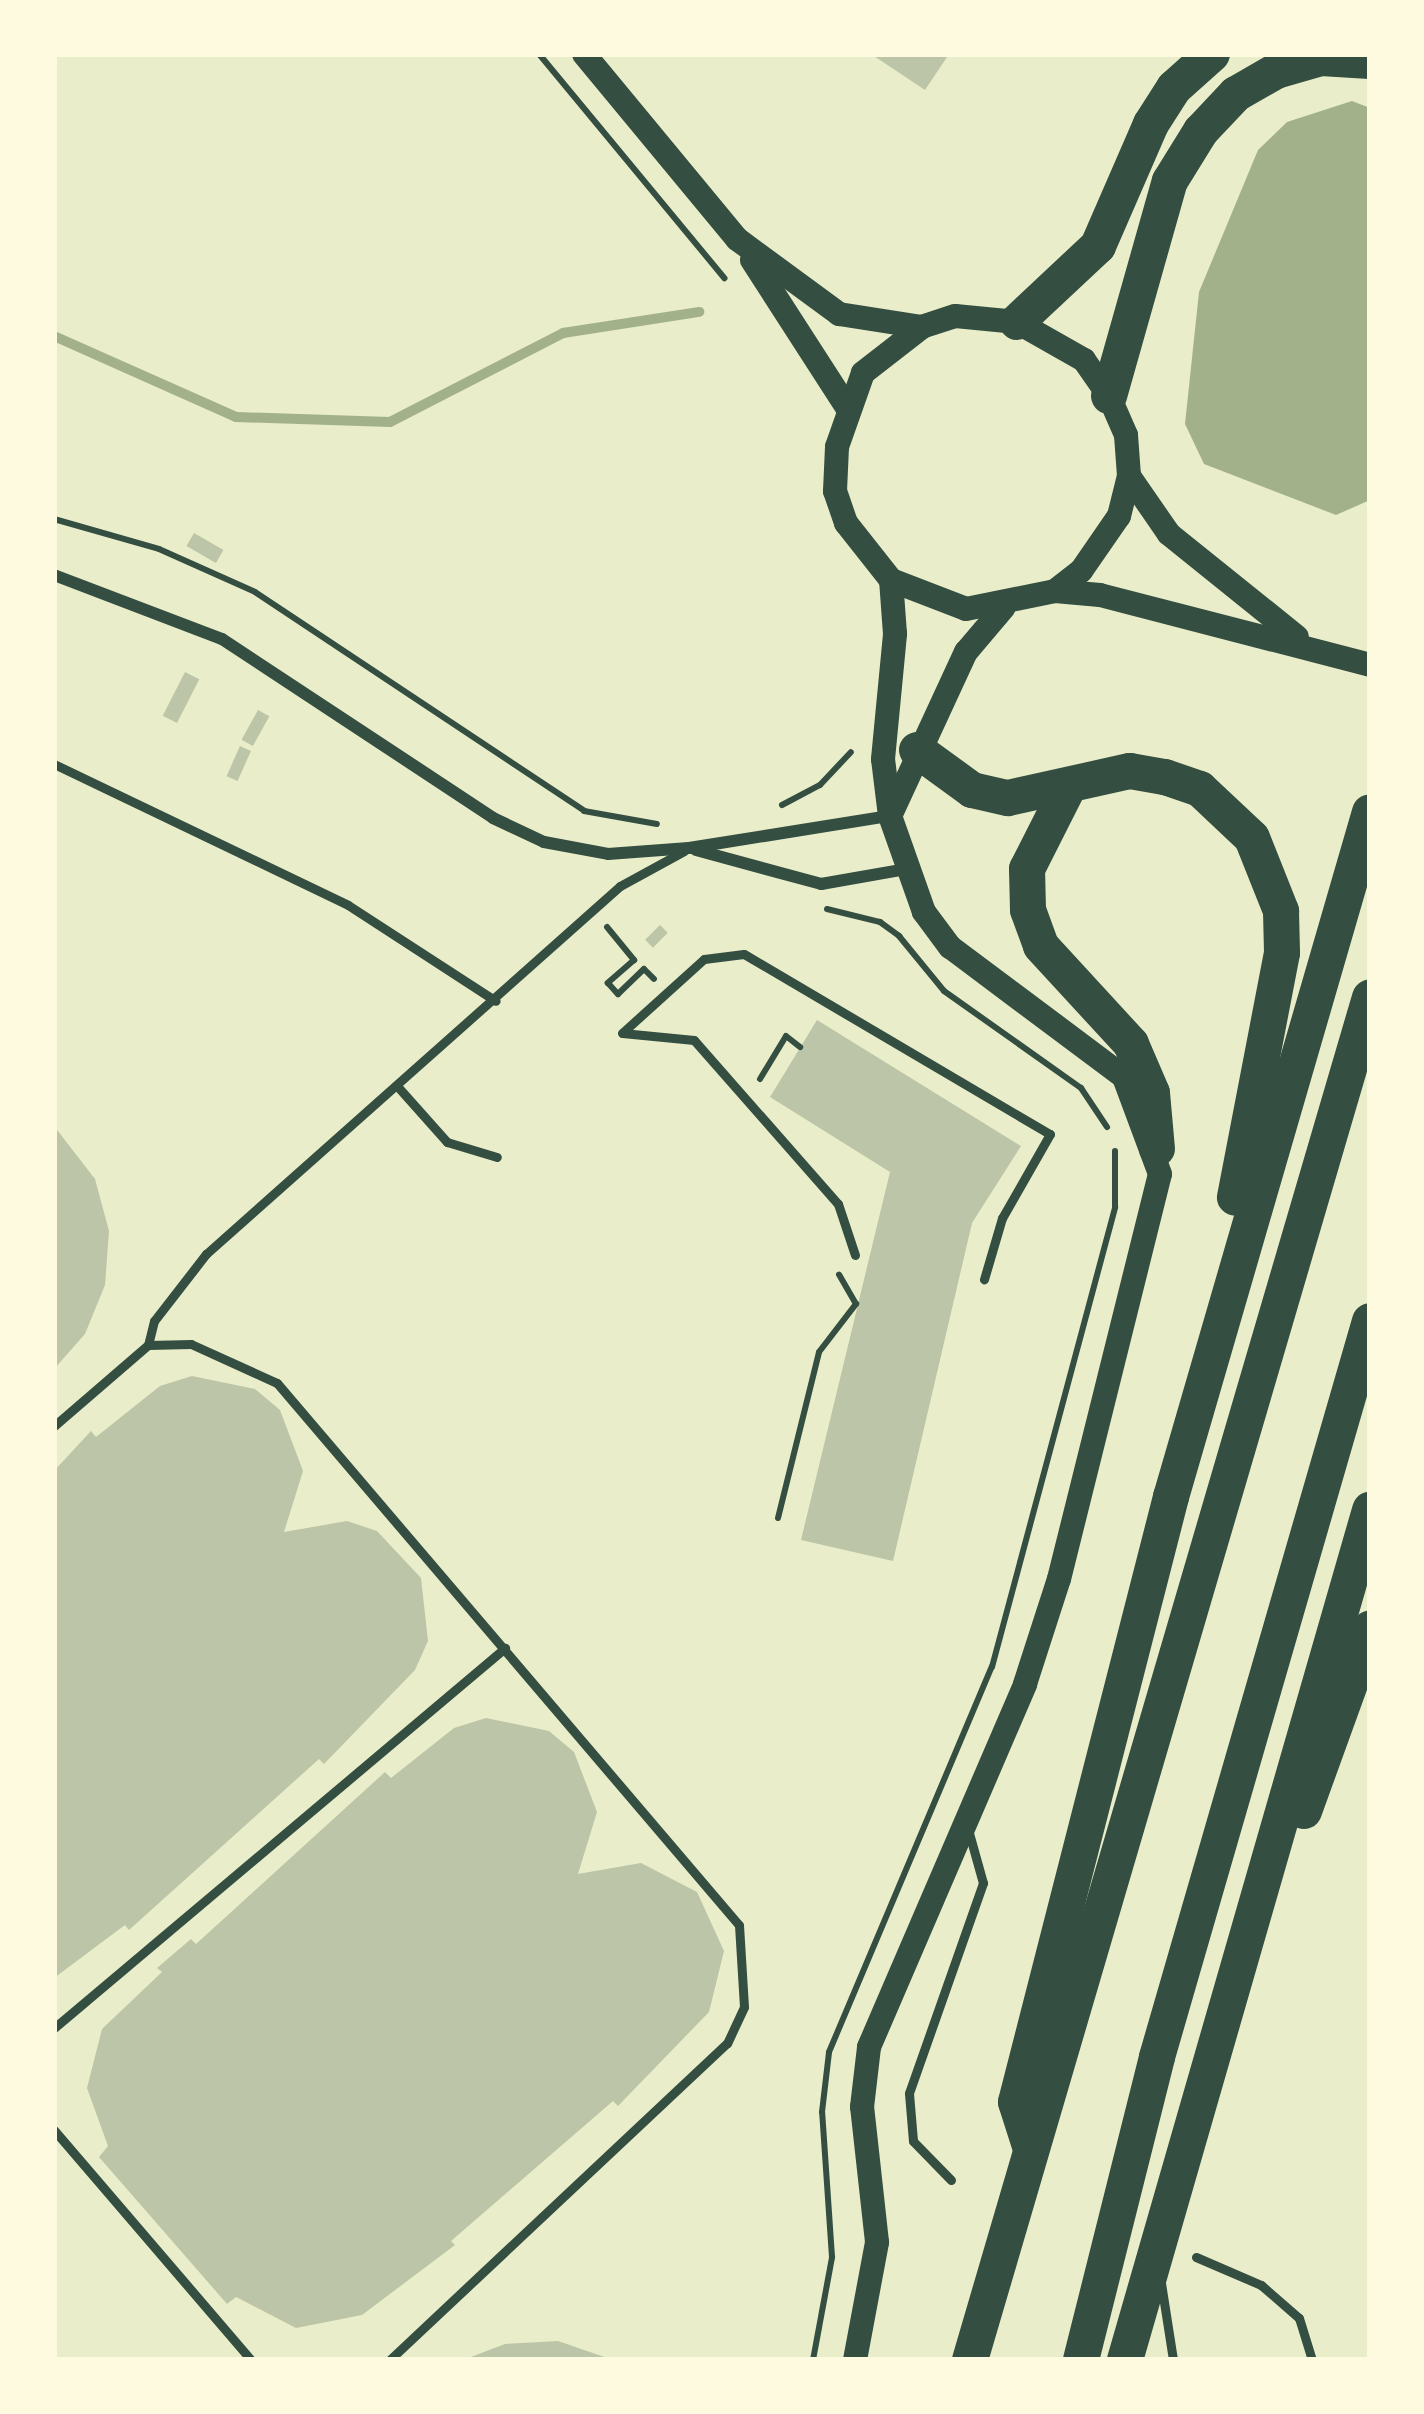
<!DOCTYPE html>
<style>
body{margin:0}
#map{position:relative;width:1424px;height:2414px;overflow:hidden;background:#e9edc9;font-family:"Source Serif 4",serif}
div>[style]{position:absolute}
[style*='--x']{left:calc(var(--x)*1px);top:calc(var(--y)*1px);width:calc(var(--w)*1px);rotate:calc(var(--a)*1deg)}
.water>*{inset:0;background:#a3b18a}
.stream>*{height:10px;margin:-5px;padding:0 5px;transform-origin:5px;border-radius:5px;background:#a3b18a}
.building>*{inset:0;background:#bcc5a7;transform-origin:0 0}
.path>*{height:6px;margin:-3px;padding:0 3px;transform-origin:3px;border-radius:3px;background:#344e41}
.service>*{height:9px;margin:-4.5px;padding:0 4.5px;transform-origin:4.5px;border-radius:4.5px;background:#344e41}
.minor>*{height:12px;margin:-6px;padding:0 6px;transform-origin:6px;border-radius:6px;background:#344e41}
.secondary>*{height:24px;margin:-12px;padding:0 12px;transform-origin:12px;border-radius:12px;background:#344e41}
.motorway>*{height:36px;margin:-18px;padding:0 18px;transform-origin:18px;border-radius:18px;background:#344e41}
span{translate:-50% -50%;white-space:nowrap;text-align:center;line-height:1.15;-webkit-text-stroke:12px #fefae0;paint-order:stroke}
.frame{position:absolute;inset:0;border:57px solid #fefae0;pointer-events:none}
</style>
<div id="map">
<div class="water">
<div style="clip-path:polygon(1352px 101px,1370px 108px,1370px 500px,1336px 515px,1204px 464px,1185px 424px,1199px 292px,1258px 150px,1287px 122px)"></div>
</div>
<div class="stream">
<div style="--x:54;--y:336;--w:199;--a:24"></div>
<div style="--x:236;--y:417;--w:154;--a:1.9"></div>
<div style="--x:390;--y:422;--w:195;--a:-27.2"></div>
<div style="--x:563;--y:333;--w:138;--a:-8.8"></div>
</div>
<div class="building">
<div style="clip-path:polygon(871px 54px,949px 54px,925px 90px)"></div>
<div style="left:194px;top:533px;width:34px;height:15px;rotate:30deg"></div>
<div style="left:185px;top:672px;width:16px;height:49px;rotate:27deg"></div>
<div style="left:258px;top:710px;width:13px;height:34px;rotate:29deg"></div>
<div style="left:240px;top:746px;width:12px;height:33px;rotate:24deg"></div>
<div style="left:660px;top:925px;width:11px;height:21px;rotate:45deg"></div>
<div style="clip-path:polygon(817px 1020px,1021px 1146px,972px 1223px,893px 1561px,801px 1540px,890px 1172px,770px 1097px)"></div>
<div style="clip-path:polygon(54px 1126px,95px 1179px,109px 1231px,105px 1285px,85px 1334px,54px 1369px)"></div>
<div style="clip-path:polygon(192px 1376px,255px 1389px,280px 1410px,303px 1471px,284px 1532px,347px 1521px,377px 1531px,421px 1578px,428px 1641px,415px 1670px,324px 1764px,319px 1759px,129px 1930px,125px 1925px,54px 1978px,54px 1471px,91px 1431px,96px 1437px,160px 1386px)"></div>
<div style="clip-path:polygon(486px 1718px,549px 1731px,574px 1752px,597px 1812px,578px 1874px,641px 1863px,697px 1892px,724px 1951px,709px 2012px,618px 2106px,613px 2101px,451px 2241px,455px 2245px,362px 2315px,296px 2328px,236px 2297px,227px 2304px,99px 2157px,108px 2146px,87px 2088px,102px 2029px,162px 1972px,157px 1968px,191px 1939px,196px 1944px,385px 1772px,391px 1778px,454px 1728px)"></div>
<div style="clip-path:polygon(558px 2341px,613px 2360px,463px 2360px,505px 2344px)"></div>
</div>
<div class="path">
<div style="--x:539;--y:54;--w:291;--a:50.4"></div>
<div style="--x:54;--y:519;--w:109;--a:15.9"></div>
<div style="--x:159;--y:549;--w:105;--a:24.1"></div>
<div style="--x:255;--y:592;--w:395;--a:33.6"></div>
<div style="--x:584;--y:811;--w:74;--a:10.1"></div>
<div style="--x:782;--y:805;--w:43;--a:-27.8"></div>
<div style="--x:820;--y:785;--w:45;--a:-46.8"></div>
<div style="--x:827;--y:909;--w:55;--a:13.8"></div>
<div style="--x:880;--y:922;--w:24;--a:36"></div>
<div style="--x:899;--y:936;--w:71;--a:50.7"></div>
<div style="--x:944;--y:991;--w:168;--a:35.3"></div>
<div style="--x:1081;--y:1088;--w:47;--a:56.3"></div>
<div style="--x:607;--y:927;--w:43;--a:50.7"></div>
<div style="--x:634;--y:960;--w:35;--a:139"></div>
<div style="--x:608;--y:983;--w:15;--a:48"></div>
<div style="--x:618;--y:994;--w:36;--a:-44"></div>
<div style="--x:644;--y:969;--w:14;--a:45"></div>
<div style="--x:760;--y:1079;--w:50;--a:-58.8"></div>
<div style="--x:786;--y:1036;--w:18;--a:38"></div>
<div style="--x:778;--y:1518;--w:171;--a:-76.1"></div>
<div style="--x:819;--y:1352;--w:61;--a:-52.4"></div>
<div style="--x:856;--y:1304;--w:34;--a:-120"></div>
<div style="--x:813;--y:2360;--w:105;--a:-79.5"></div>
<div style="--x:832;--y:2257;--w:145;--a:-93.9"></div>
<div style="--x:822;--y:2112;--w:60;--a:-83.3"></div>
<div style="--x:829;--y:2052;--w:418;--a:-67.1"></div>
<div style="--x:992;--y:1667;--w:476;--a:-75"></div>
<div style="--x:1115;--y:1207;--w:56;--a:-90"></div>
</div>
<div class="service">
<div style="--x:54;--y:764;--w:326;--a:25.6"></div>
<div style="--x:348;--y:905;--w:176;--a:33"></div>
<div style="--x:398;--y:1087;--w:74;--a:48.3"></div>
<div style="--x:447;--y:1142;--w:52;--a:16.7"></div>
<div style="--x:855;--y:1255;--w:54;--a:-108.4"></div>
<div style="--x:838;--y:1204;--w:218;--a:-131.3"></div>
<div style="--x:694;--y:1040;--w:72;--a:-174.4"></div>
<div style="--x:622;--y:1033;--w:110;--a:-42.1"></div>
<div style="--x:704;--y:959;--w:40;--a:-7.1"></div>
<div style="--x:744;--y:954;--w:355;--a:30.5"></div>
<div style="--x:1050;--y:1134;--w:97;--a:119.7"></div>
<div style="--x:1002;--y:1218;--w:64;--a:106.4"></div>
<div style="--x:148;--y:1345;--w:25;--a:-76"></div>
<div style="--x:154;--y:1321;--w:85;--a:-52.2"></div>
<div style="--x:206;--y:1254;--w:554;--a:-41.63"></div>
<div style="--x:620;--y:886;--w:73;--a:-28.7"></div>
<div style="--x:54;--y:1426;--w:124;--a:-40.8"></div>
<div style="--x:148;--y:1345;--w:43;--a:-1.3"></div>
<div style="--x:191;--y:1344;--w:94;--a:24.4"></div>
<div style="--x:277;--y:1383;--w:712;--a:49.56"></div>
<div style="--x:739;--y:1925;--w:82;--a:86.5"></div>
<div style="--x:744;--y:2007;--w:40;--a:115"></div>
<div style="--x:727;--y:2043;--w:463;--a:136.8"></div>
<div style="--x:54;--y:2028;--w:590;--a:-40.12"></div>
<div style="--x:54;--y:2130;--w:303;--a:49.4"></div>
<div style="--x:951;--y:2180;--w:54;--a:-134.3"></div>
<div style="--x:913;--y:2141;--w:48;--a:-94.8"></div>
<div style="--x:909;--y:2093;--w:223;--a:-70.6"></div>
<div style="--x:983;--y:1883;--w:52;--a:-105.6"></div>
<div style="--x:1196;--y:2257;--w:71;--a:23.3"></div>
<div style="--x:1261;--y:2285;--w:50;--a:41"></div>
<div style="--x:1299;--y:2318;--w:44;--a:72.8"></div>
<div style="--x:1161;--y:2283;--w:78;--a:81.1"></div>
</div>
<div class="minor">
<div style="--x:54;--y:575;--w:180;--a:20.9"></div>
<div style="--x:222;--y:639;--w:325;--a:33.4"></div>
<div style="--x:493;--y:818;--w:56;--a:25.2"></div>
<div style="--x:544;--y:842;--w:65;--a:10.6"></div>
<div style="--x:608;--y:854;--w:81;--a:-4.2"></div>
<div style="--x:689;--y:848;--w:203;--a:-9.1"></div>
<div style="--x:696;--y:850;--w:130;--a:15.2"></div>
<div style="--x:821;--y:884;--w:86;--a:-10"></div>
</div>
<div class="secondary">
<div style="--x:584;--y:54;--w:240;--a:50.4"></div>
<div style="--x:737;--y:239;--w:127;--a:36.3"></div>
<div style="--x:839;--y:314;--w:84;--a:8.9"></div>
<div style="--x:752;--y:260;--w:174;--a:57.2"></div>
<div style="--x:1129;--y:476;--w:70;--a:55.4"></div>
<div style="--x:1169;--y:534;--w:164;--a:38.8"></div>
<div style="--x:1055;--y:591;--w:33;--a:-38"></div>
<div style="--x:1081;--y:571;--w:67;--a:-55.4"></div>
<div style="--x:1119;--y:516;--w:41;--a:-76"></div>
<div style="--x:1129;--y:476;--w:41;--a:-94.2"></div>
<div style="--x:1126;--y:435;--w:43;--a:-113.6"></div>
<div style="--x:1109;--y:396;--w:44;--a:-124.8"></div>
<div style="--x:1084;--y:360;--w:77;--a:-150.4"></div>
<div style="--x:1017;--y:322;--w:62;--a:-174.5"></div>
<div style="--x:955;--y:316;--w:35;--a:162"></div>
<div style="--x:922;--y:327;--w:75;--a:142.1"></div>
<div style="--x:863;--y:373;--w:78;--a:109.4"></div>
<div style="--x:837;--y:447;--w:44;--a:92.6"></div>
<div style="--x:835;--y:491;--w:34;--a:71"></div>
<div style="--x:846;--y:523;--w:73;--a:51.7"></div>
<div style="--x:891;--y:580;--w:80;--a:21.1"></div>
<div style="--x:966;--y:609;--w:91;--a:-11.4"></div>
<div style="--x:1055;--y:591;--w:45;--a:5.1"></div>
<div style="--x:1100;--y:595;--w:279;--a:14.5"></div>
<div style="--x:891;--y:814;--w:179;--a:-65.2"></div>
<div style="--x:966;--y:652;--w:59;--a:-49.8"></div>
<div style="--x:855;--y:2360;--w:120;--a:-79.4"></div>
<div style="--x:877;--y:2242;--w:136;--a:-96.3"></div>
<div style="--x:862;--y:2107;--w:60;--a:-83.3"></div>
<div style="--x:869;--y:2047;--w:395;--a:-66.7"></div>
<div style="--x:1025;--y:1684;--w:110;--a:-72.1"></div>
<div style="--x:1059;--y:1579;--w:417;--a:-76"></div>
<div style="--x:1160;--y:1174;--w:103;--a:-110.4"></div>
<div style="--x:1124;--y:1077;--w:217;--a:-143.2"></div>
<div style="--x:950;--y:947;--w:44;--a:-126.6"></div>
<div style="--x:924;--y:912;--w:102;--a:-109.5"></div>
<div style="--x:890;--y:816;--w:57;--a:-97"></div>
<div style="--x:883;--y:759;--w:126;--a:-84.5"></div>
<div style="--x:895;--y:634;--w:54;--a:-94.2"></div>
</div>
<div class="motorway">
<div style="--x:1017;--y:322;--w:111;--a:-43.2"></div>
<div style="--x:1098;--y:246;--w:133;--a:-66.5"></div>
<div style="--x:1151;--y:124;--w:43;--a:-57.4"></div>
<div style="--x:1174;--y:88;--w:51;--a:-41.8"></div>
<div style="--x:1109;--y:396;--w:223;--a:-74.2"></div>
<div style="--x:1170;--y:181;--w:59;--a:-58.2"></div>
<div style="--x:1201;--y:131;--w:51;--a:-46.6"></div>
<div style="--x:1236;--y:94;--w:46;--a:-29.9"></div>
<div style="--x:1276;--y:71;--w:47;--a:-16.1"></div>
<div style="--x:1321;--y:58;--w:49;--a:3.5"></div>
<div style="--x:917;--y:750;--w:68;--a:36"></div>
<div style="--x:972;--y:790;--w:37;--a:13"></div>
<div style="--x:1008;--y:798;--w:125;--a:-12.5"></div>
<div style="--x:1130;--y:771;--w:36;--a:10"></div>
<div style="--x:1165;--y:777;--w:37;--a:19"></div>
<div style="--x:1200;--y:789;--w:71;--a:43.3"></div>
<div style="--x:1252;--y:838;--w:79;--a:68.3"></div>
<div style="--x:1281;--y:911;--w:42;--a:88.6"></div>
<div style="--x:1282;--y:953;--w:249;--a:100.9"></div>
<div style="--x:1068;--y:788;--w:91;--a:116.8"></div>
<div style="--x:1027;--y:869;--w:41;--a:88.6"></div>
<div style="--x:1028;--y:910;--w:38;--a:70"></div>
<div style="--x:1041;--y:946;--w:133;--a:47.4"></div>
<div style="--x:1131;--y:1044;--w:53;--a:66.8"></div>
<div style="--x:1152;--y:1093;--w:56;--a:84.9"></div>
<div style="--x:1304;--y:1811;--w:194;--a:-70.1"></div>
<div style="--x:1030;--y:2146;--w:46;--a:-107.7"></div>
<div style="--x:1016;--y:2102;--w:625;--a:-75.63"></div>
<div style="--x:1171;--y:1497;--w:713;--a:-73.8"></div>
<div style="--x:970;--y:2360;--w:1420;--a:-73.64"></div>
<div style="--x:1081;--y:2360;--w:312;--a:-75.9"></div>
<div style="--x:1157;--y:2057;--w:766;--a:-73.86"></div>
<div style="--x:1125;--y:2360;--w:885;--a:-73.92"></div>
</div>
<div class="frame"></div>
</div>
